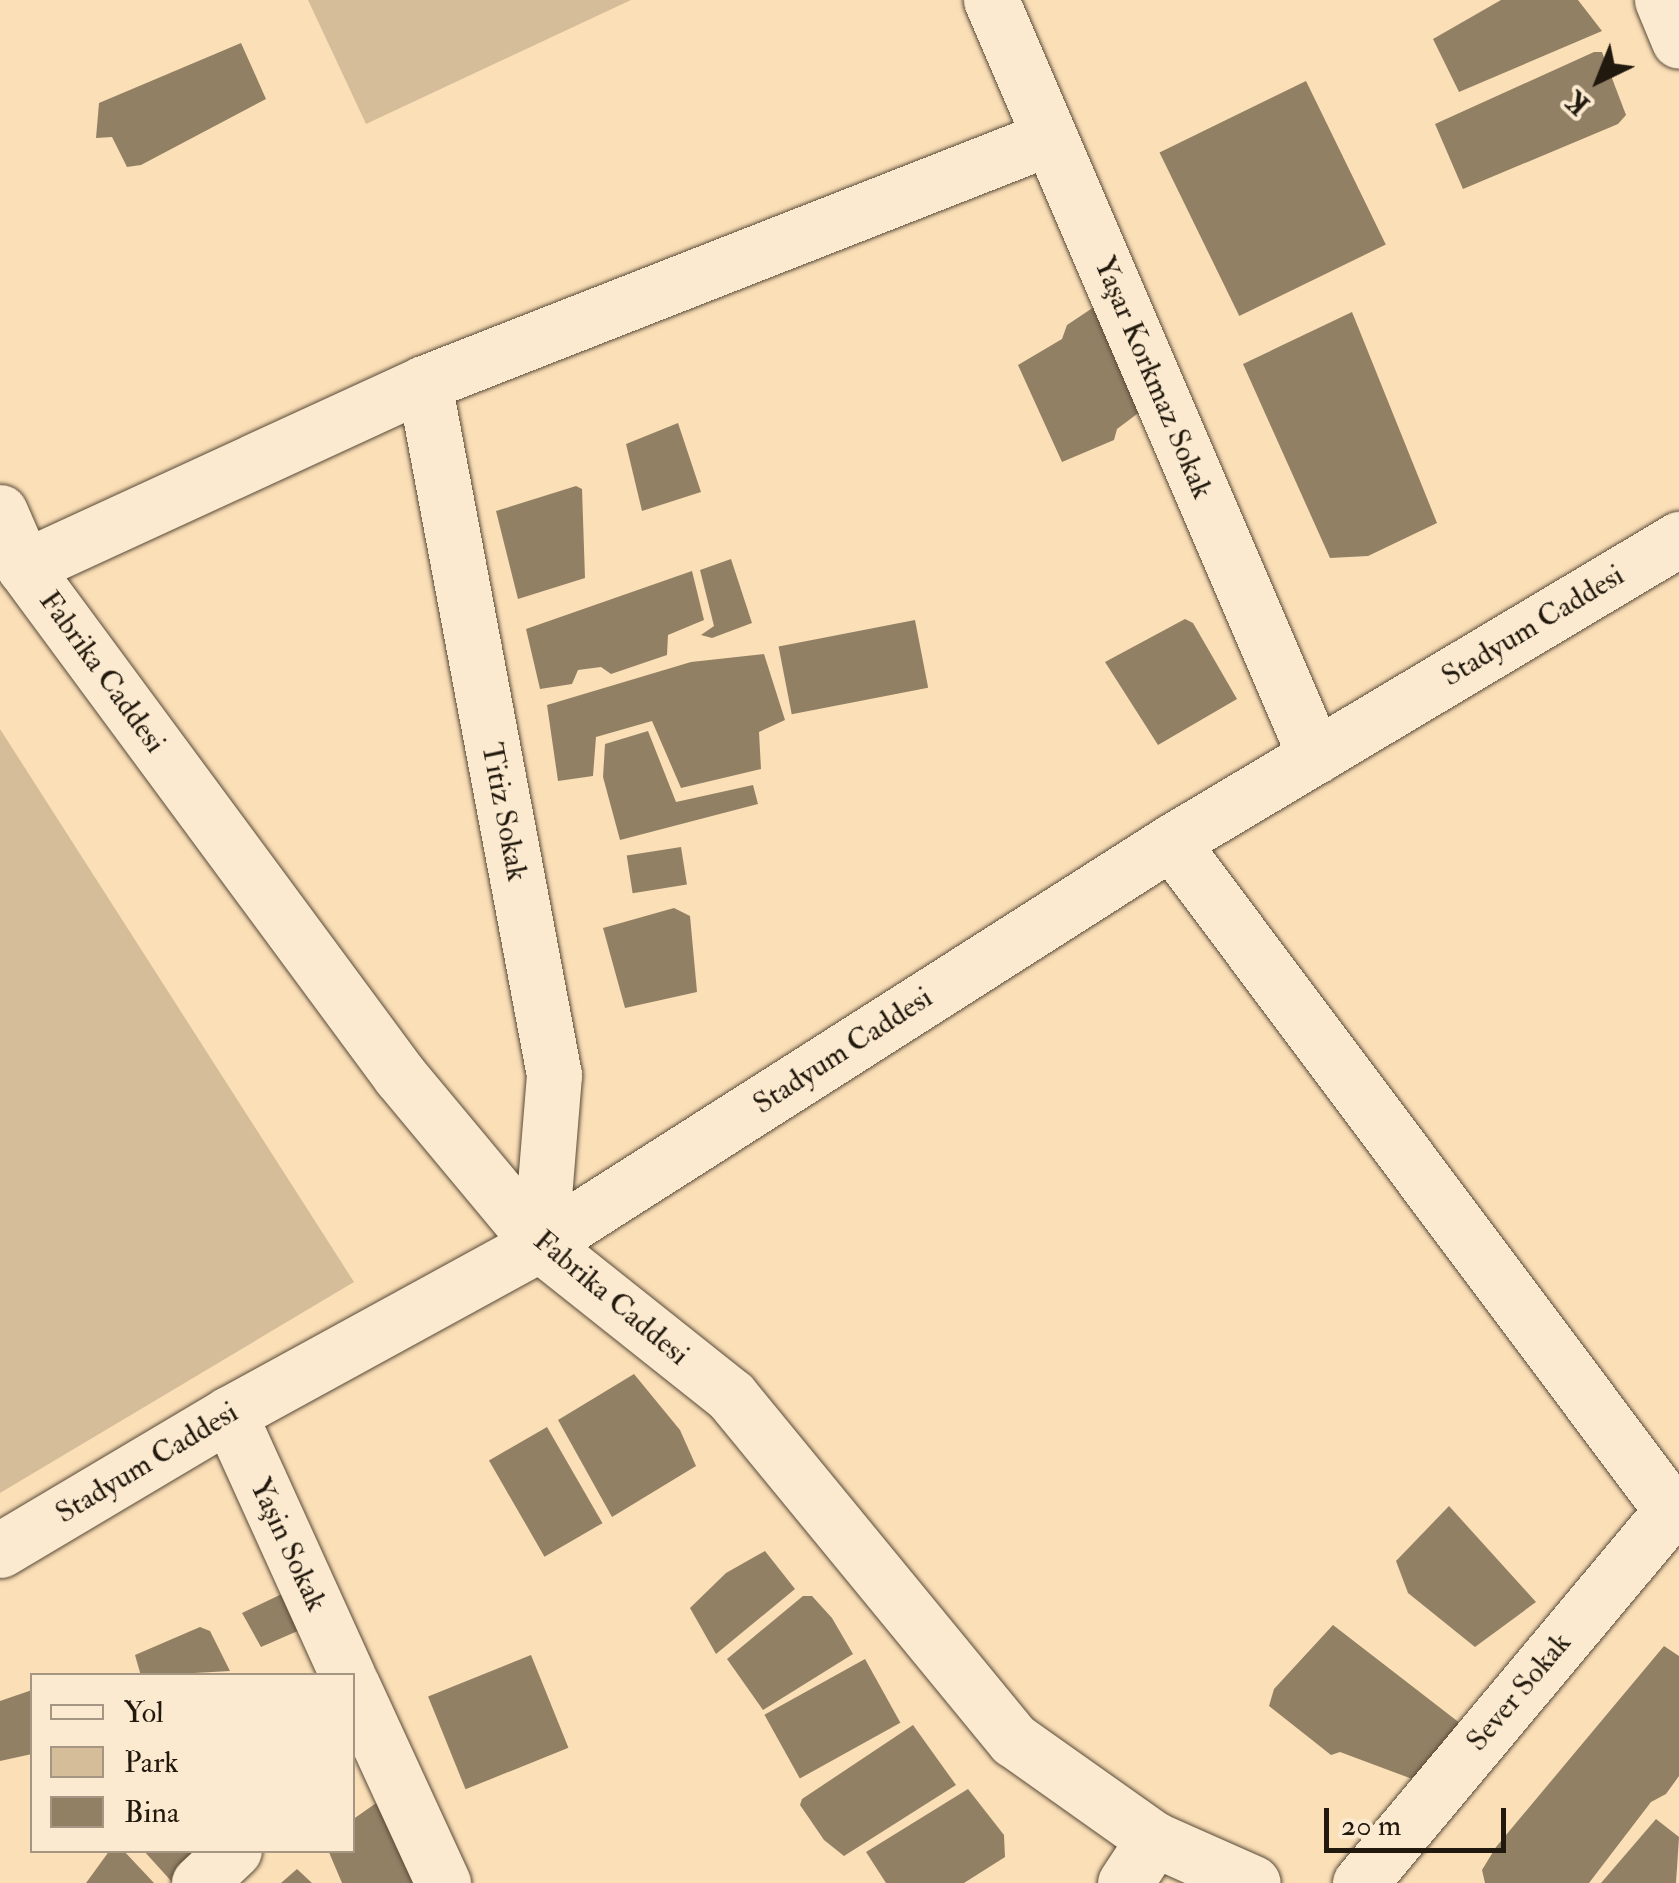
<!DOCTYPE html>
<meta charset="utf-8">
<style>
body{margin:0}
#map{position:relative;width:1679px;height:1883px;overflow:hidden;background:#fbdfb7;font-family:"IM FELL Double Pica",serif}
div>[style]{position:absolute}
[style*='--x']{left:calc(var(--x)*1px);top:calc(var(--y)*1px);width:calc(var(--w)*1px);rotate:calc(var(--a)*1deg)}
.green>*{inset:0;background:#d6bd9a}
.building>*{inset:0;background:#928065;transform-origin:0 0}
.roads{filter:drop-shadow(0 0 2px #584a38) drop-shadow(0 0 2px #584a38)}
.street>*{height:55px;margin:-27.5px;padding:0 27.5px;transform-origin:27.5px;border-radius:27.5px;background:#fcead0}
.secondary>*{height:55px;margin:-27.5px;padding:0 27.5px;transform-origin:27.5px;border-radius:27.5px;background:#fcead0}
span{translate:-50% -50%;white-space:nowrap;text-align:center;line-height:1.15;-webkit-text-stroke:8px #fcead0;paint-order:stroke}
.street-label{font-size:30px;color:#21190d}
.legend{position:absolute;left:30px;top:1673px;width:325px;height:180px;box-sizing:border-box;background:#fcead0;border:2px solid #a49682;margin:0;padding:12px 18px;list-style:none;font-size:30px;color:#21190d}
.legend li{display:flex;align-items:center;gap:20px;height:50px}
.legend b{width:50px;border:2px solid #a49682}
.north{position:absolute;left:1549px;top:30px;width:100px;height:100px;-webkit-text-stroke:8px #fcead0;paint-order:stroke;rotate:223deg;font-size:28px;font-weight:700;line-height:40px;text-align:center;color:#21190d}
.north::after{content:'';display:block;margin:auto;width:35px;height:45px;background:#21190d;clip-path:polygon(50% 0,100% 100%,50% 72%,0 100%)}
.scale{position:absolute;left:1324px;top:1808px;width:182px;height:45px;box-sizing:border-box;border:5px solid #21190d;border-top:0;padding-left:12px;font-size:30px;line-height:35px;white-space:nowrap;color:#21190d;-webkit-text-stroke:8px #fcead0;paint-order:stroke}
</style>
<div id="map">
<div class="green">
<div style="clip-path:polygon(308px 0,631px 0,366px 124px)"></div>
<div style="clip-path:polygon(0 729px,354px 1282px,0 1493px)"></div>
</div>
<div class="building">
<div style="clip-path:polygon(1501px 0,1578px 0,1602px 31px,1459px 92px,1433px 39px)"></div>
<div style="clip-path:polygon(241px 43px,266px 99px,141px 165px,127px 167px,112px 137px,96px 138px,99px 103px)"></div>
<div style="clip-path:polygon(1594px 52px,1602px 52px,1626px 115px,1618px 124px,1463px 189px,1435px 124px)"></div>
<div style="left:1306px;top:81px;width:182px;height:163px;rotate:64deg"></div>
<div style="clip-path:polygon(1094px 307px,1145px 408px,1117px 429px,1114px 440px,1062px 462px,1018px 365px,1062px 339px,1067px 325px)"></div>
<div style="clip-path:polygon(1352px 312px,1437px 523px,1368px 556px,1330px 558px,1243px 364px)"></div>
<div style="clip-path:polygon(678px 423px,701px 492px,642px 511px,626px 444px)"></div>
<div style="clip-path:polygon(576px 486px,582px 489px,585px 578px,518px 599px,496px 511px)"></div>
<div style="clip-path:polygon(731px 559px,752px 623px,712px 638px,701px 635px,714px 626px,700px 570px)"></div>
<div style="clip-path:polygon(692px 571px,704px 620px,668px 635px,667px 655px,611px 674px,601px 667px,578px 670px,572px 684px,540px 689px,526px 629px)"></div>
<div style="clip-path:polygon(1185px 619px,1193px 623px,1237px 699px,1158px 745px,1105px 662px)"></div>
<div style="left:915px;top:620px;width:69px;height:139px;rotate:79deg"></div>
<div style="clip-path:polygon(764px 654px,785px 720px,759px 732px,761px 769px,681px 788px,652px 721px,596px 737px,593px 776px,558px 781px,547px 705px,691px 662px)"></div>
<div style="clip-path:polygon(648px 731px,676px 802px,753px 785px,758px 804px,620px 840px,603px 777px,605px 744px)"></div>
<div style="left:681px;top:847px;width:38px;height:55px;rotate:81deg"></div>
<div style="clip-path:polygon(674px 908px,690px 916px,697px 992px,625px 1008px,603px 928px)"></div>
<div style="clip-path:polygon(634px 1374px,680px 1430px,696px 1466px,612px 1517px,558px 1420px)"></div>
<div style="left:547px;top:1427px;width:111px;height:67px;rotate:60deg"></div>
<div style="clip-path:polygon(1449px 1506px,1536px 1602px,1475px 1647px,1408px 1593px,1396px 1561px)"></div>
<div style="clip-path:polygon(765px 1551px,795px 1589px,716px 1654px,690px 1608px,726px 1573px)"></div>
<div style="clip-path:polygon(286px 1592px,300px 1630px,261px 1647px,242px 1613px)"></div>
<div style="clip-path:polygon(803px 1596px,812px 1596px,832px 1618px,853px 1654px,763px 1710px,727px 1659px)"></div>
<div style="clip-path:polygon(1333px 1625px,1474px 1734px,1431px 1786px,1340px 1752px,1331px 1755px,1269px 1706px,1274px 1689px)"></div>
<div style="clip-path:polygon(200px 1627px,210px 1631px,230px 1671px,141px 1676px,135px 1655px)"></div>
<div style="clip-path:polygon(1664px 1646px,1679px 1656px,1679px 1776px,1666px 1794px,1651px 1802px,1589px 1883px,1485px 1883px,1482px 1870px,1496px 1847px)"></div>
<div style="left:531px;top:1655px;width:100px;height:111px;rotate:68deg"></div>
<div style="left:865px;top:1659px;width:73px;height:115px;rotate:61deg"></div>
<div style="clip-path:polygon(32px 1690px,32px 1754px,0 1761px,0 1701px)"></div>
<div style="clip-path:polygon(913px 1725px,956px 1785px,844px 1856px,824px 1840px,800px 1805px,802px 1799px)"></div>
<div style="clip-path:polygon(968px 1789px,1004px 1835px,1005px 1857px,964px 1883px,886px 1883px,866px 1852px)"></div>
<div style="clip-path:polygon(379px 1801px,416px 1883px,342px 1883px,328px 1850px,352px 1850px,352px 1820px)"></div>
<div style="clip-path:polygon(1656px 1819px,1679px 1837px,1676px 1883px,1601px 1883px)"></div>
<div style="clip-path:polygon(110px 1850px,123px 1850px,154px 1883px,86px 1883px)"></div>
<div style="clip-path:polygon(143px 1850px,206px 1850px,172px 1882px)"></div>
<div style="clip-path:polygon(297px 1869px,312px 1883px,281px 1883px)"></div>
</div>
<div class="roads">
<div class="street">
<div style="--x:991;--y:0;--w:823;--a:66.8"></div>
<div style="--x:1662;--y:0;--w:44;--a:67.5"></div>
<div style="--x:424;--y:383;--w:704;--a:79.36"></div>
<div style="--x:554;--y:1075;--w:170;--a:94.7"></div>
<div style="--x:0;--y:512;--w:60;--a:66.4"></div>
<div style="--x:24;--y:567;--w:633;--a:53.55"></div>
<div style="--x:400;--y:1076;--w:219;--a:50.2"></div>
<div style="--x:540;--y:1244;--w:244;--a:38.5"></div>
<div style="--x:731;--y:1396;--w:445;--a:50.6"></div>
<div style="--x:1014;--y:1740;--w:171;--a:35.3"></div>
<div style="--x:1154;--y:1839;--w:108;--a:24"></div>
<div style="--x:24;--y:567;--w:440;--a:-24.7"></div>
<div style="--x:424;--y:383;--w:671;--a:-21.41"></div>
<div style="--x:1171;--y:842;--w:836;--a:53.17"></div>
<div style="--x:229;--y:1414;--w:288;--a:65.6"></div>
<div style="--x:352;--y:1685;--w:218;--a:65.3"></div>
<div style="--x:199;--y:1883;--w:48;--a:-43.3"></div>
<div style="--x:1125;--y:1883;--w:53;--a:-56.6"></div>
<div style="--x:1360;--y:1883;--w:497;--a:-50.1"></div>
</div>
<div class="secondary">
<div style="--x:0;--y:1550;--w:266;--a:-30.7"></div>
<div style="--x:229;--y:1414;--w:354;--a:-28.7"></div>
<div style="--x:540;--y:1244;--w:748;--a:-32.5"></div>
<div style="--x:1171;--y:842;--w:592;--a:-30.81"></div>
</div>
</div>
<div class="street-label">
<span style="left:1153px;top:378px;rotate:67deg">Yaşar Korkmaz Sokak</span>
<span style="left:1533px;top:626px;rotate:-31deg">Stadyum Caddesi</span>
<span style="left:102px;top:672px;rotate:54deg">Fabrika Caddesi</span>
<span style="left:504px;top:812px;rotate:79deg">Titiz Sokak</span>
<span style="left:843px;top:1051px;rotate:-33deg">Stadyum Caddesi</span>
<span style="left:611px;top:1298px;rotate:40deg">Fabrika Caddesi</span>
<span style="left:147px;top:1463px;rotate:-31deg">Stadyum Caddesi</span>
<span style="left:288px;top:1545px;rotate:65deg">Yaşin Sokak</span>
<span style="left:1519px;top:1692px;rotate:-50deg">Sever Sokak</span>
</div>
<ul class="legend">
<li><b style="height:12px;background:#fcead0"></b>Yol</li>
<li><b style="height:28px;background:#d6bd9a"></b>Park</li>
<li><b style="height:28px;background:#928065"></b>Bina</li>
</ul>
<div class="north">K</div>
<div class="scale">20 m</div>
</div>
